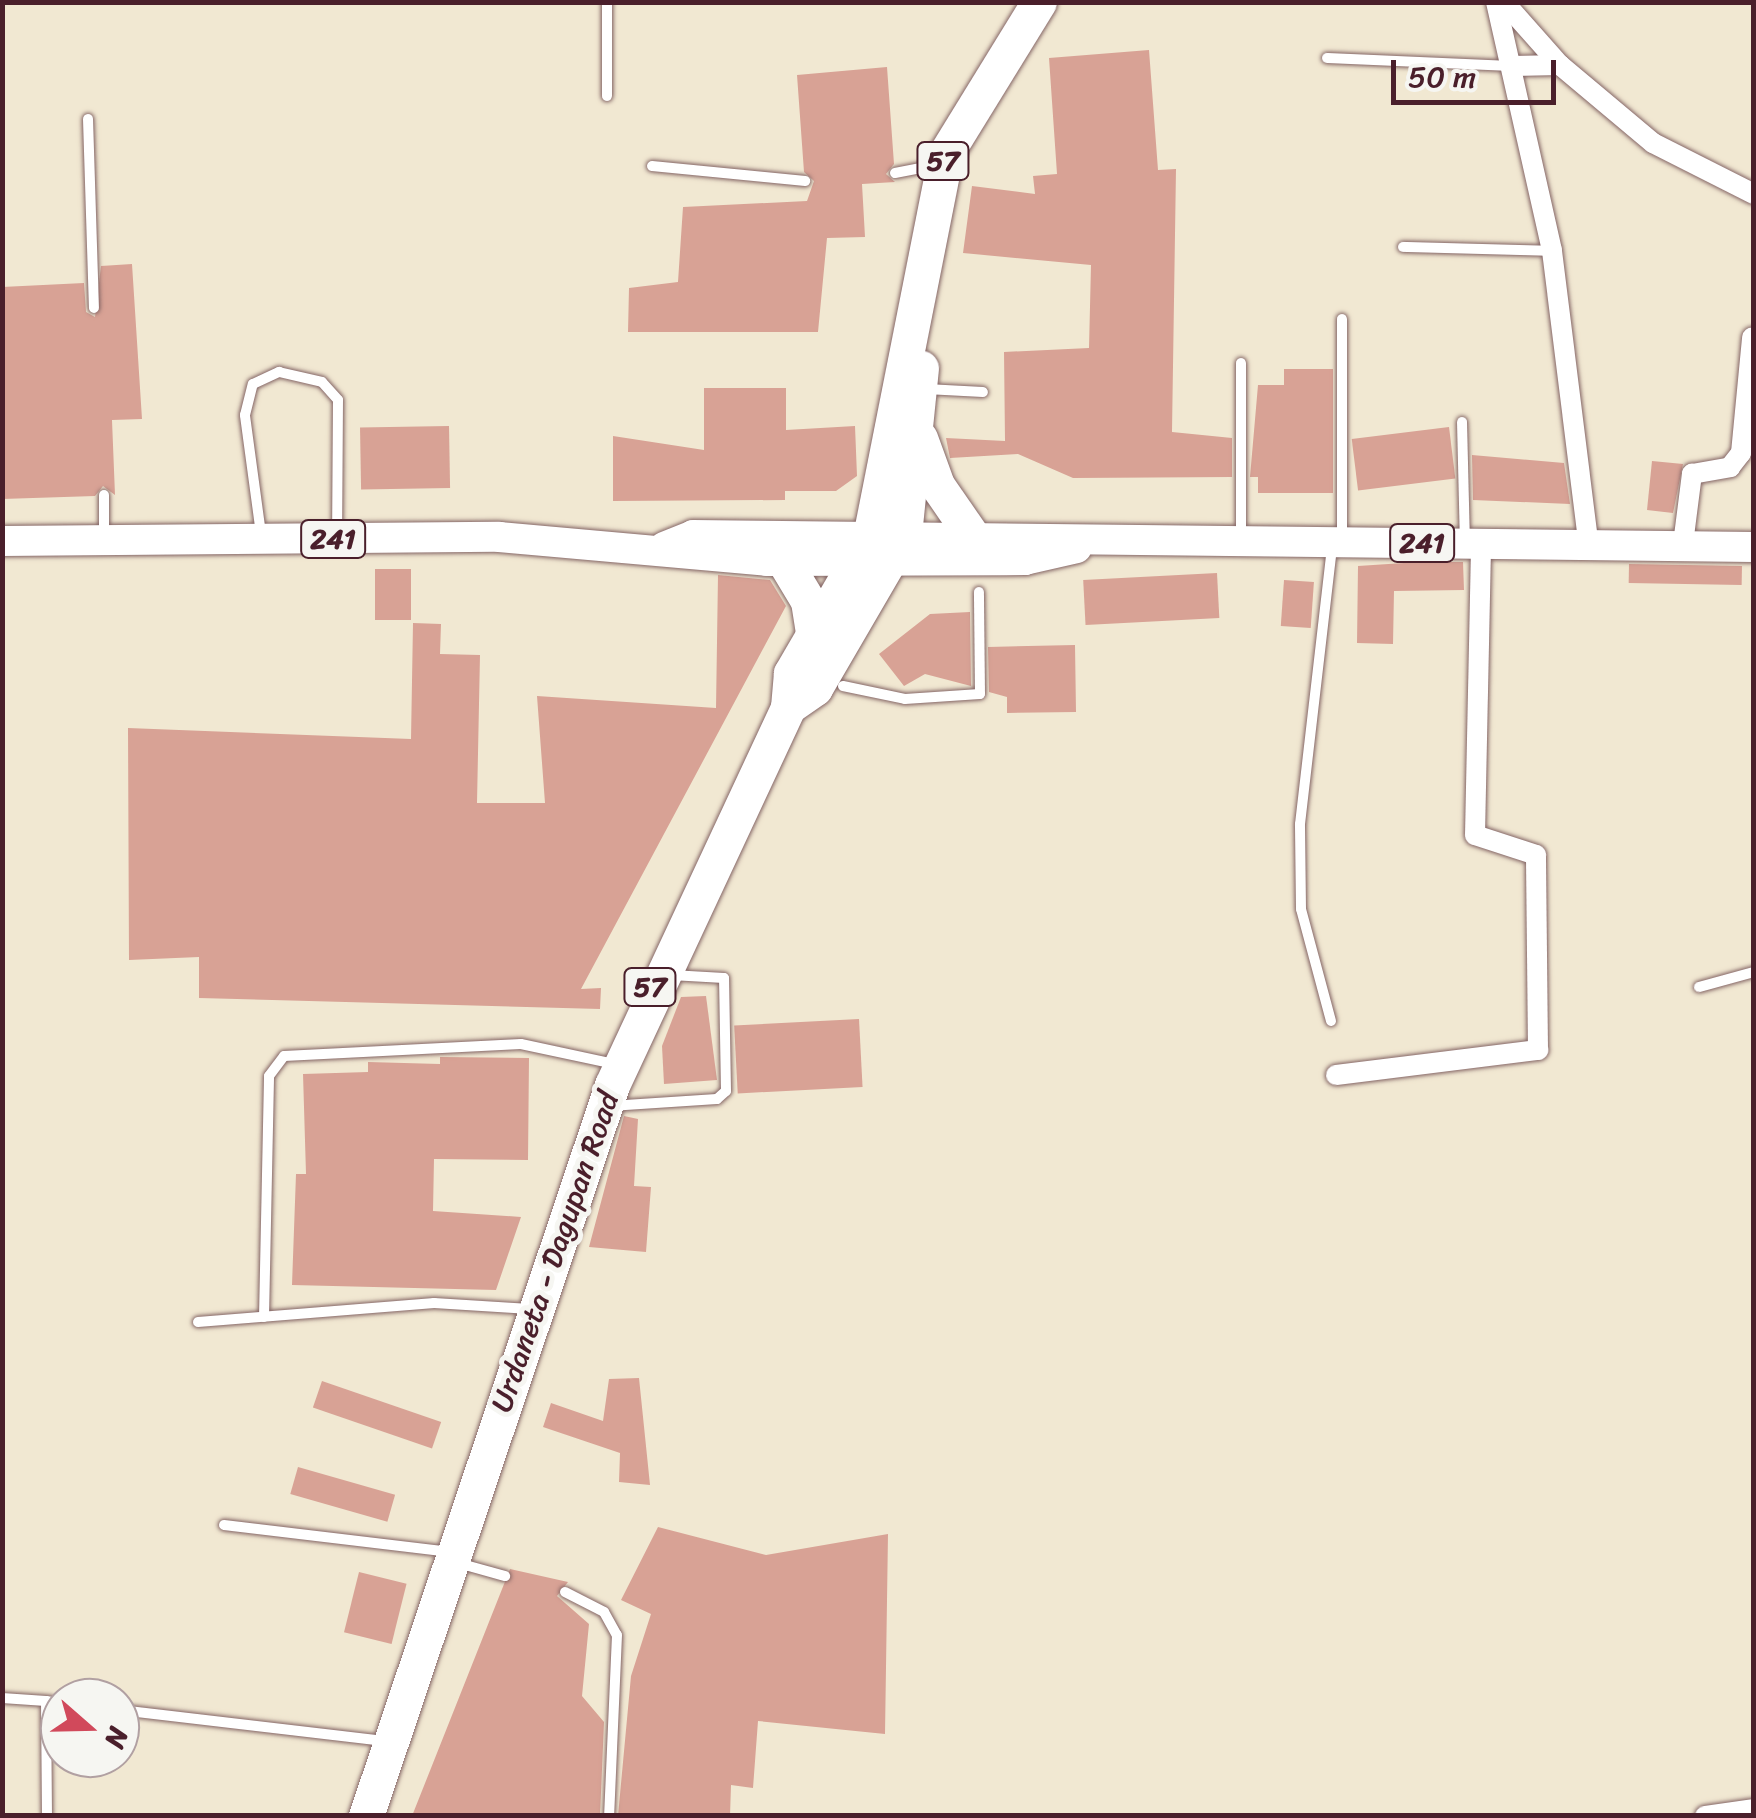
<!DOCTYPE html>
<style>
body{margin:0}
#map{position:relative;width:1756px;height:1818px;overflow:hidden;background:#f1e8d2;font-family:Sriracha,sans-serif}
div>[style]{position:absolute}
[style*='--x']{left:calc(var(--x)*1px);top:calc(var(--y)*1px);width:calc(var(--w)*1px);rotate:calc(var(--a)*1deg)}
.building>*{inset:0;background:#d8a295;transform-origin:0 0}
.roads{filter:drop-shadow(0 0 2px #846565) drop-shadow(0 0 2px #846565)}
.lane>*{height:10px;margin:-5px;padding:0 5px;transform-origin:5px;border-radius:5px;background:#fff}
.street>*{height:20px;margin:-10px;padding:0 10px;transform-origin:10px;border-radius:10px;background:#fff}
.primary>*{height:30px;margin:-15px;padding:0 15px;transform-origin:15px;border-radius:15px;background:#fff}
.highway>*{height:35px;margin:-17.5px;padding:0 17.5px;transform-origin:17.5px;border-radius:17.5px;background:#fff}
span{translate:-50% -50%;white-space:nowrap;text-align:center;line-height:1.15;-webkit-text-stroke:10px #f6f6f2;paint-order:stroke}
.shield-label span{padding:2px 8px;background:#f6f6f2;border:2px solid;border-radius:8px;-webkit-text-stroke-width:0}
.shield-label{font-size:28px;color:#4a1f2b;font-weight:700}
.street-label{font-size:30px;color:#4a1f2b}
.frame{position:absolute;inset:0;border:5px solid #4a1f2b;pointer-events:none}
.north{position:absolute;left:40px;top:1678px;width:100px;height:100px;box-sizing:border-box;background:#f6f6f2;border:2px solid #b1a0a2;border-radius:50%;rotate:110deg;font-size:28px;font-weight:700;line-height:40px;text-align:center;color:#4a1f2b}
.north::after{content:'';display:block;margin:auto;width:35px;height:45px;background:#d1495b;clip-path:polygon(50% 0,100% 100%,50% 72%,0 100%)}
.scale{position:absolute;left:1391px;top:60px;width:165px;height:45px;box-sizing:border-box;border:5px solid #4a1f2b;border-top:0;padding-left:12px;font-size:30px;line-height:35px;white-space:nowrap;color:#4a1f2b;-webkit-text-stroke:8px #f6f6f2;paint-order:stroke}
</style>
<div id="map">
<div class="building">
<div style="clip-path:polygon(1149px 50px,1158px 170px,1176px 169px,1172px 432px,1232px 438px,1232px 477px,1073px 478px,1018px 454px,950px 458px,946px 438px,1005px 441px,1004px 352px,1089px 348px,1091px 265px,963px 253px,972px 186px,1035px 194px,1033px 176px,1057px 174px,1049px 58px)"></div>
<div style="clip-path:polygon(887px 67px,894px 164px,886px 174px,895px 182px,862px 184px,865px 237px,827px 238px,818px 332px,628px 332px,629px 288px,678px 282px,683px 207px,807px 201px,814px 181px,804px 172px,797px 75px)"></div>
<div style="clip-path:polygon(132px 264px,142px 419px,112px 420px,115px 495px,103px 486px,95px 496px,2px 499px,2px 287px,84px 283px,86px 312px,95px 317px,101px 266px)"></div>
<div style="clip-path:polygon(1284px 369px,1333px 369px,1333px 493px,1258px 493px,1258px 477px,1250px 477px,1258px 385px,1284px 385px)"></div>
<div style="clip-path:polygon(704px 388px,786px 388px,786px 430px,855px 426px,857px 476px,836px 491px,785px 491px,785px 500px,613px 501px,613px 436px,704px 450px)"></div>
<div style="left:449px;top:426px;width:62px;height:89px;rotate:89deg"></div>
<div style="left:1449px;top:427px;width:52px;height:98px;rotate:83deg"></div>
<div style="clip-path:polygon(1472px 455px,1564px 463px,1570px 504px,1473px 500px)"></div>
<div style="clip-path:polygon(1652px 461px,1683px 464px,1673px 513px,1647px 510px)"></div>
<div style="clip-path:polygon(1419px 562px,1463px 562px,1464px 590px,1394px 591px,1393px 644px,1357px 643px,1358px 566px)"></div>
<div style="left:1629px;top:564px;width:113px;height:19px;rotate:1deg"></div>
<div style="left:375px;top:569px;width:36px;height:51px"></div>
<div style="left:1217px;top:573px;width:45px;height:134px;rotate:87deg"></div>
<div style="clip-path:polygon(718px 575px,770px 580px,786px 606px,581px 989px,601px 988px,600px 1009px,199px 998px,199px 957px,129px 960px,128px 728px,411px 739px,413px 623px,441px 624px,440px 654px,480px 655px,477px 803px,545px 803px,537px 696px,716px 708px)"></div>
<div style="left:1284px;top:580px;width:30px;height:46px;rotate:4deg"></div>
<div style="clip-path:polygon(970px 612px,971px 686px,925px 674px,904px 686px,879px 654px,930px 614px)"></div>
<div style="clip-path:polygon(1075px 645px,1076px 712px,1007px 713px,1007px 697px,989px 692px,988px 647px)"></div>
<div style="clip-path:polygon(706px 996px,717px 1080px,664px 1084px,662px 1046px,681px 997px)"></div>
<div style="left:859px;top:1019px;width:68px;height:125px;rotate:87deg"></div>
<div style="clip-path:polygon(440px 1057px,529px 1058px,528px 1160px,434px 1159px,433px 1211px,521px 1217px,496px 1290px,292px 1285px,296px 1174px,306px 1174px,303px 1074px,368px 1072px,368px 1062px,440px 1064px)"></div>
<div style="clip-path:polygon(624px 1116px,638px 1119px,634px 1186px,651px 1187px,646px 1252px,589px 1247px)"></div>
<div style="clip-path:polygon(639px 1378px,650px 1485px,619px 1482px,620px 1453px,543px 1427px,551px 1403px,603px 1421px,609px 1379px)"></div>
<div style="left:322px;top:1381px;width:126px;height:28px;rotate:19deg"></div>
<div style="left:298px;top:1467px;width:101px;height:28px;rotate:16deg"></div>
<div style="clip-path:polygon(658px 1527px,766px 1555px,888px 1534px,885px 1734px,758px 1721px,753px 1788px,731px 1785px,730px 1816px,618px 1816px,631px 1676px,651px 1614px,621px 1600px)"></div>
<div style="clip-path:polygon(510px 1569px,568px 1582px,557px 1596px,589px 1624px,582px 1696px,604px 1722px,600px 1816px,412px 1816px)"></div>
<div style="left:359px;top:1572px;width:49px;height:62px;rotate:14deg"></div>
</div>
<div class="roads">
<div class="lane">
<div style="--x:1327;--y:58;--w:185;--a:2.5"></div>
<div style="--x:607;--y:96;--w:94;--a:-90"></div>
<div style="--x:88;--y:119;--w:189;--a:88.2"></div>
<div style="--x:652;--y:166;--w:154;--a:5.6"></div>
<div style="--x:895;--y:173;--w:42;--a:-11"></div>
<div style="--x:1403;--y:247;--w:149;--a:1.5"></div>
<div style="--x:926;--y:389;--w:57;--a:3"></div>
<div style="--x:1462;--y:422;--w:119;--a:88.6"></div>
<div style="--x:261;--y:534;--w:120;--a:-97.7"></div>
<div style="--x:245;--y:415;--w:32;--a:-76"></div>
<div style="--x:253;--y:384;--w:29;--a:-25"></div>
<div style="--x:279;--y:372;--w:44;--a:13.1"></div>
<div style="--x:322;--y:382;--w:24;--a:48"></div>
<div style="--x:338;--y:400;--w:132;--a:90.4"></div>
<div style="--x:104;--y:535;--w:40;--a:-90"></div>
<div style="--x:1241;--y:539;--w:176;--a:-90"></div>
<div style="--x:1342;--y:539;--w:220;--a:-90"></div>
<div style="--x:843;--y:686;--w:63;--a:11.8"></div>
<div style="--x:905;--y:699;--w:75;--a:-3.8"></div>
<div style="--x:980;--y:694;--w:102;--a:-90.6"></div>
<div style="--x:1699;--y:987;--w:57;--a:-15.3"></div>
<div style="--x:1331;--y:1021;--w:116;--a:-105"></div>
<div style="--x:1301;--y:909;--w:85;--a:-90.7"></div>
<div style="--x:1300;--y:824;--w:278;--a:-83.4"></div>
<div style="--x:610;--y:1106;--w:107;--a:-3.7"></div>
<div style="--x:717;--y:1099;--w:12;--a:-42"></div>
<div style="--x:726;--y:1091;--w:113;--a:-91"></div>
<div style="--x:724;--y:978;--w:53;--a:-176.8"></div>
<div style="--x:264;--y:1317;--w:241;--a:-88.8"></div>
<div style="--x:269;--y:1076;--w:25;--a:-53"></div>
<div style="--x:284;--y:1056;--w:237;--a:-2.9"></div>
<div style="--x:521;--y:1044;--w:95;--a:12.1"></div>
<div style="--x:198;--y:1322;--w:237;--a:-4.6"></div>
<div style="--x:434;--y:1303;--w:96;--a:3.6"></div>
<div style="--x:224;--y:1525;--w:228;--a:6.8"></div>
<div style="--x:458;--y:1563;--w:49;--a:15.5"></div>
<div style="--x:565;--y:1592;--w:44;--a:27.1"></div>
<div style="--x:604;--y:1612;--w:26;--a:61"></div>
<div style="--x:617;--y:1635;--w:181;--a:92.5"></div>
<div style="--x:2;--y:1698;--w:44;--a:3.9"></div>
<div style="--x:120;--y:1710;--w:264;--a:6.7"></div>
<div style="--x:47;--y:1816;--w:115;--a:-90.5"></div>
<div style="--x:46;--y:1701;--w:14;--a:8"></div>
</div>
<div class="street">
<div style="--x:1496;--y:2;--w:255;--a:77.3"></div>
<div style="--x:1552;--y:251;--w:292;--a:82.9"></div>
<div style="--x:1504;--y:2;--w:84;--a:48.4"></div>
<div style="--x:1560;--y:65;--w:121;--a:40"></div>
<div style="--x:1653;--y:143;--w:113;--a:26.8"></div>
<div style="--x:1513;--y:66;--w:47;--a:-1.2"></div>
<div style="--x:1683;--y:544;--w:71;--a:-82.7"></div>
<div style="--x:1692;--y:474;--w:39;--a:-10"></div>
<div style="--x:1730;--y:467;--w:18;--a:-52"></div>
<div style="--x:1741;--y:453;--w:116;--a:-84.5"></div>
<div style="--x:1336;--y:1075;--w:204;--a:-7.1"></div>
<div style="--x:1538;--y:1050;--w:195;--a:-90.6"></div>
<div style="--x:1536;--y:855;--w:64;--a:-161.8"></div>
<div style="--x:1475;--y:835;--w:293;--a:-88.8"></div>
<div style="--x:1705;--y:1816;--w:49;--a:-8.1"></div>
</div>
<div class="primary">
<div style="--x:2;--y:541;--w:497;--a:-0.5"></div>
<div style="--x:499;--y:537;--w:269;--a:5.1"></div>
<div style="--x:767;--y:561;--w:258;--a:-0.2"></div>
<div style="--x:1025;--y:560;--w:53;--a:-13"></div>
<div style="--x:664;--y:547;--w:31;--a:-22"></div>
<div style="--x:693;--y:535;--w:1061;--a:0.65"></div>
</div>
<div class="highway">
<div style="--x:920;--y:438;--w:50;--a:70.1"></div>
<div style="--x:937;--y:485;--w:63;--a:55.3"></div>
<div style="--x:784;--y:561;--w:47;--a:59"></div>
<div style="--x:808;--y:601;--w:31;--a:81"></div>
<div style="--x:788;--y:707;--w:33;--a:-35"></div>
<div style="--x:815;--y:688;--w:177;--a:-59.8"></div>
<div style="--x:904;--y:535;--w:168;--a:-84.2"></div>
<div style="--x:366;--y:1816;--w:771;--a:-71.4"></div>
<div style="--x:612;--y:1085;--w:417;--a:-65"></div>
<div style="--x:788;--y:707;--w:34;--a:-85"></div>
<div style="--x:791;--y:673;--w:157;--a:-59.8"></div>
<div style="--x:870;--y:537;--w:391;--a:-78.8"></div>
<div style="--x:946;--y:153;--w:177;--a:-58.4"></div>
</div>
</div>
<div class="shield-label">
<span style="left:943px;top:161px">57</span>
<span style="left:333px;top:539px">241</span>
<span style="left:1422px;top:543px">241</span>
<span style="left:650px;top:987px">57</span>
</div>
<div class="street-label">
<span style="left:555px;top:1252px;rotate:-71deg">Urdaneta - Dagupan Road</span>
</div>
<div class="frame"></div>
<div class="north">N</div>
<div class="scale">50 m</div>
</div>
